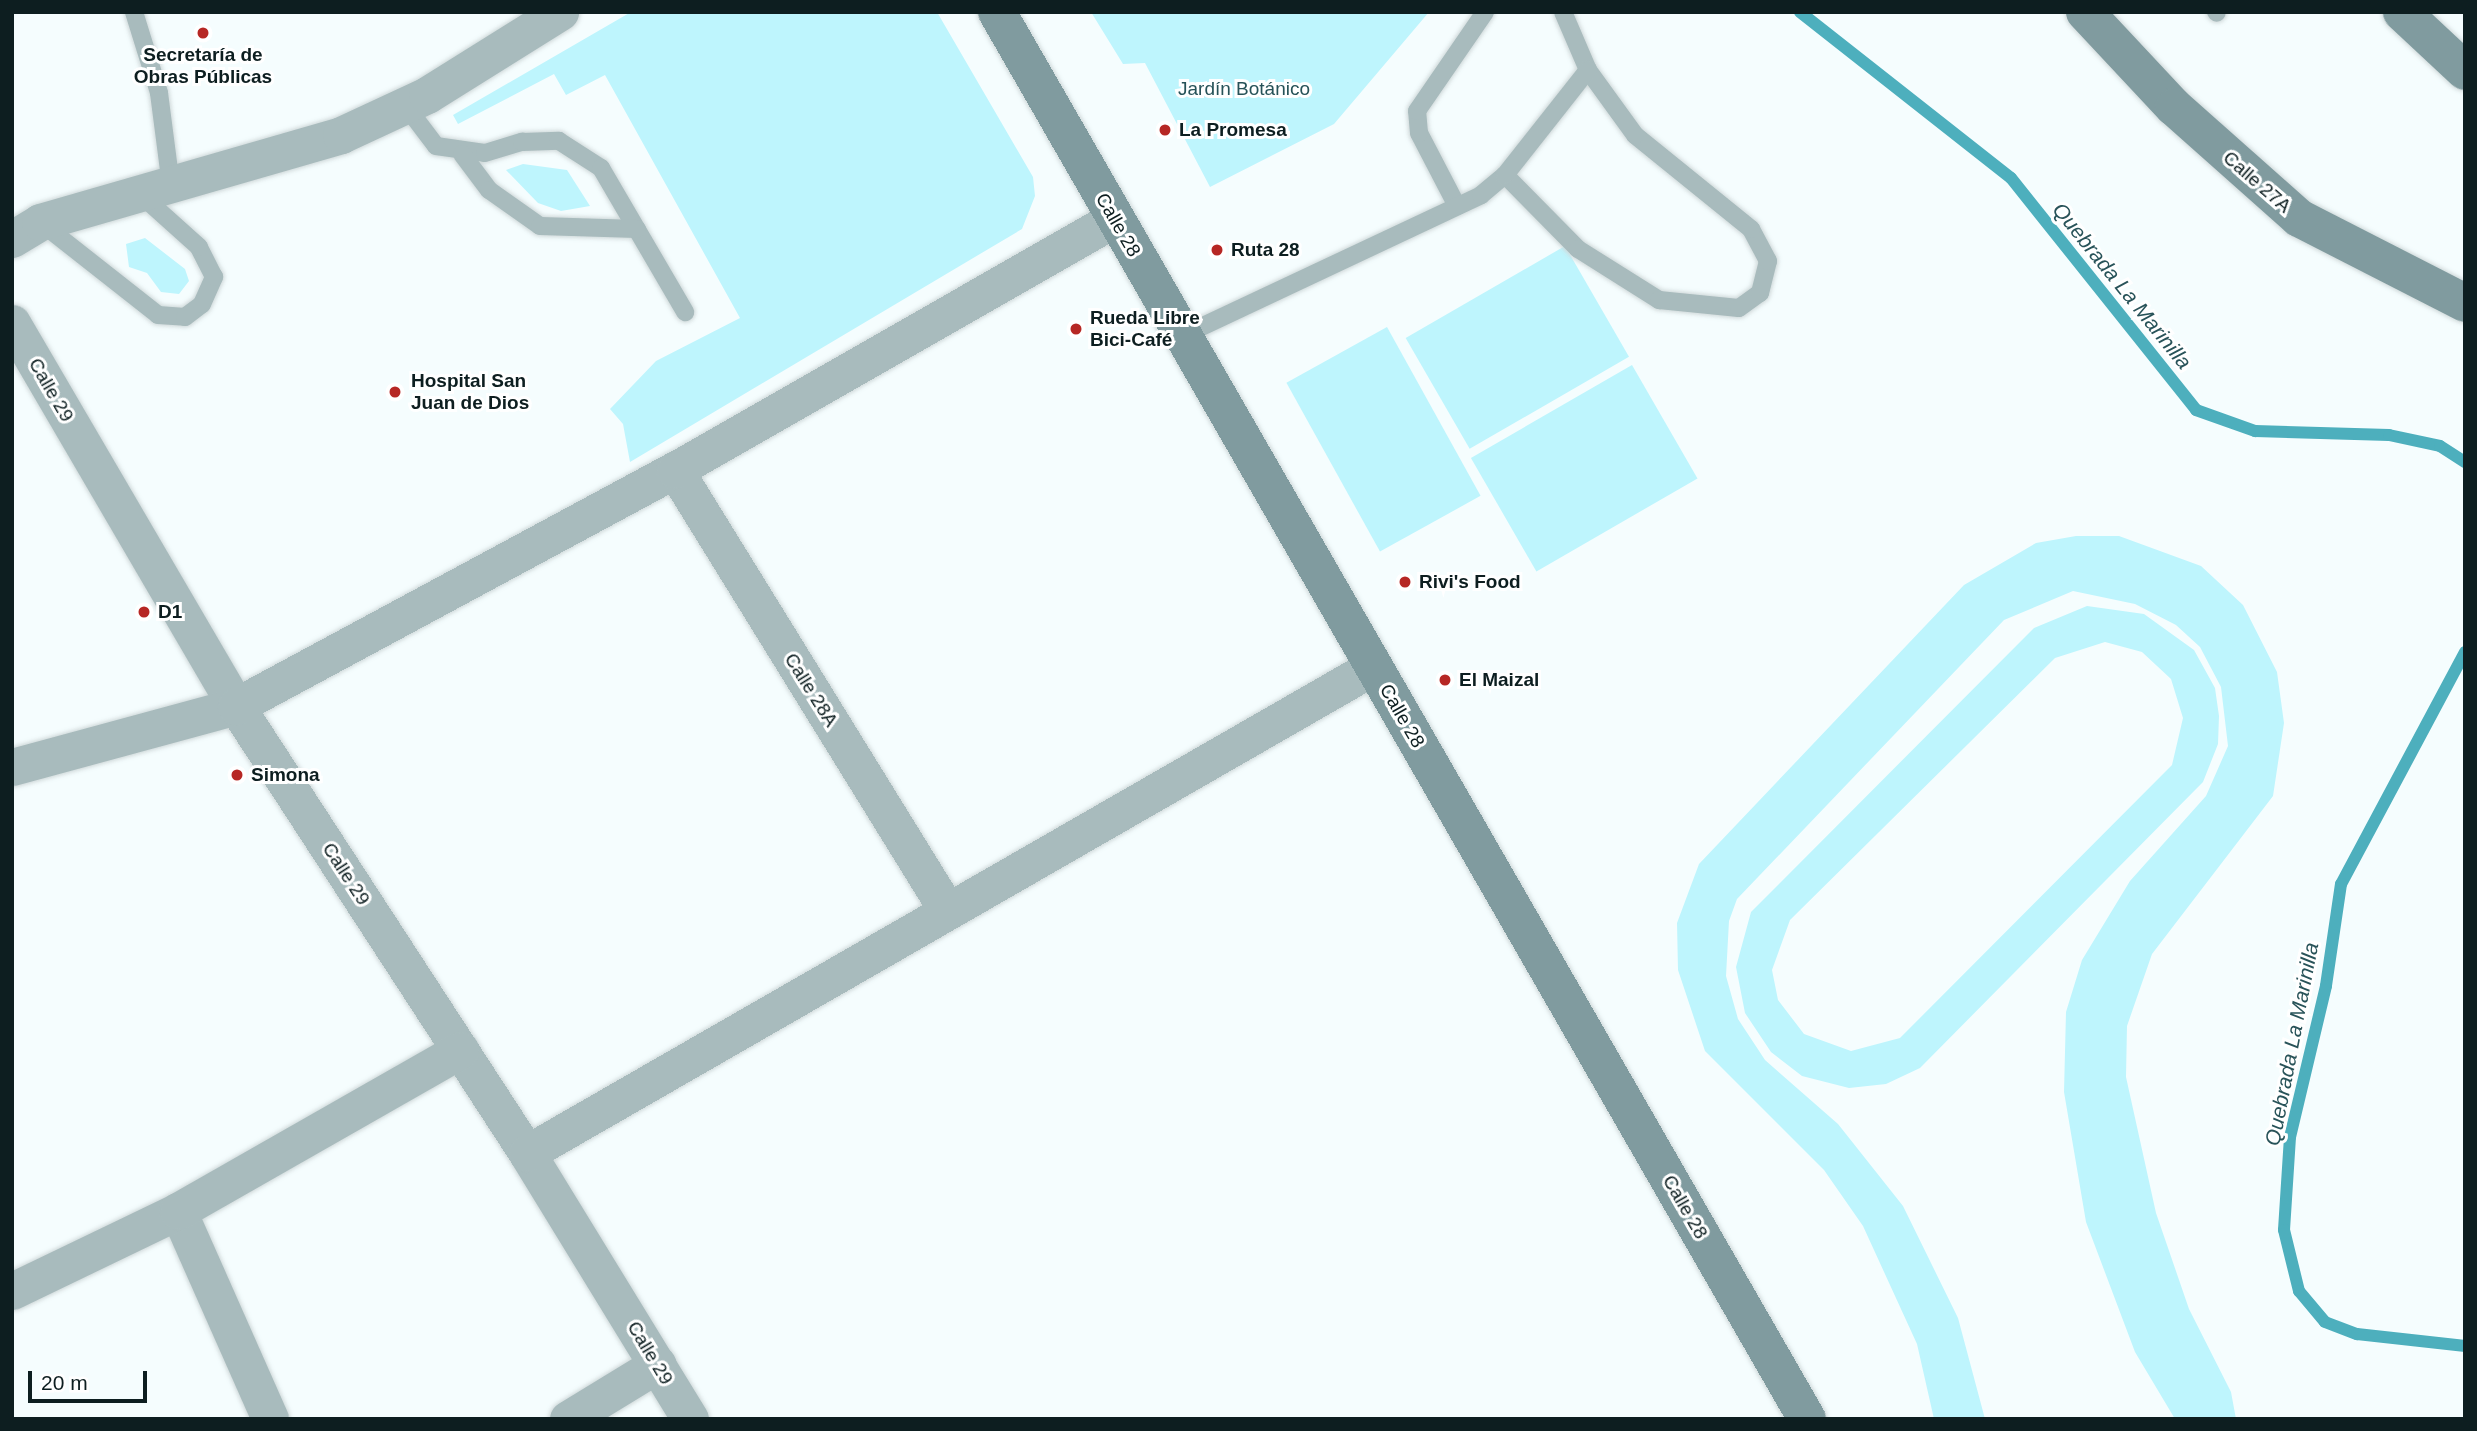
<!DOCTYPE html>
<meta charset="utf-8">
<style>
body{margin:0}
#map{position:relative;width:2477px;height:1431px;overflow:hidden;background:#f5fdfe;font-family:Arial,sans-serif}
div>[style]{position:absolute}
[style*='--x']{left:calc(var(--x)*1px);top:calc(var(--y)*1px);width:calc(var(--w)*1px);rotate:calc(var(--a)*1deg)}
.green>*{inset:0;background:#bef5fd;transform-origin:0 0}
.stream>*{height:12px;margin:-6px;padding:0 6px;transform-origin:6px;border-radius:6px;background:#4dafbd}
.roads{filter:drop-shadow(0 0 2px #d0d9da) drop-shadow(0 0 2px #d0d9da)}
.lane>*{height:18px;margin:-9px;padding:0 9px;transform-origin:9px;border-radius:9px;background:#a8bbbd}
.street>*{height:37px;margin:-18.5px;padding:0 18.5px;transform-origin:18.5px;border-radius:18.5px;background:#a8bbbd}
.secondary>*{height:38px;margin:-19px;padding:0 19px;transform-origin:19px;border-radius:19px;background:#809b9f}
.dots>*{width:19px;height:19px;translate:-50% -50%;box-sizing:border-box;border:4px solid #fff;border-radius:50%}
span{translate:-50% -50%;white-space:nowrap;text-align:center;line-height:1.15;-webkit-text-stroke:6px #fff;paint-order:stroke}
.poi-label{font-size:19px;color:#0d1e20;font-weight:700}
.left{translate:0 -50%;text-align:left}
.park-label{font-size:19px;color:#265258}
.street-label{font-size:19px;color:#0d1e20}
.water-label{font-size:21px;color:#285359;font-style:italic}
.frame{position:absolute;inset:0;border:14px solid #0d1e20;pointer-events:none}
.scale{position:absolute;left:28px;top:1371px;width:119px;height:32px;box-sizing:border-box;border:4px solid #0d1e20;border-top:0;padding-left:9px;font-size:21px;line-height:24px;white-space:nowrap;color:#0d1e20;-webkit-text-stroke:5px #fff;paint-order:stroke}
</style>
<div id="map">
<div class="green">
<div style="clip-path:polygon(631px 12px,937px 12px,1033px 177px,1035px 196px,1022px 229px,630px 462px,623px 424px,610px 409px,656px 361px,740px 318px,605px 75px,566px 95px,554px 74px,458px 124px,453px 115px)"></div>
<div style="clip-path:polygon(1091px 12px,1429px 12px,1334px 124px,1210px 187px,1145px 63px,1123px 64px)"></div>
<div style="clip-path:polygon(523px 164px,567px 170px,590px 206px,561px 211px,538px 203px,506px 170px)"></div>
<div style="clip-path:polygon(145px 238px,185px 269px,189px 281px,179px 294px,161px 292px,147px 273px,129px 267px,126px 244px)"></div>
<div style="left:1565px;top:246px;width:128px;height:184px;rotate:60deg"></div>
<div style="left:1387px;top:327px;width:193px;height:115px;rotate:61deg"></div>
<div style="left:1632px;top:365px;width:131px;height:186px;rotate:60deg"></div>
<div style="clip-path:polygon(2076px 536px,2119px 536px,2201px 566px,2243px 605px,2277px 672px,2284px 723px,2273px 796px,2152px 954px,2127px 1026px,2126px 1077px,2156px 1213px,2189px 1309px,2231px 1392px,2236px 1419px,2175px 1419px,2135px 1352px,2086px 1222px,2064px 1092px,2066px 1012px,2082px 960px,2130px 881px,2206px 796px,2228px 746px,2221px 687px,2200px 647px,2176px 625px,2135px 604px,2073px 591px,2004px 620px,1737px 899px,1729px 921px,1726px 976px,1738px 1019px,1765px 1060px,1838px 1124px,1903px 1206px,1958px 1318px,1985px 1419px,1934px 1419px,1917px 1344px,1863px 1226px,1824px 1170px,1705px 1051px,1678px 970px,1677px 923px,1699px 864px,1964px 585px,2036px 543px)"></div>
<div style="clip-path:polygon(evenodd,2087px 606px,2144px 614px,2194px 650px,2215px 688px,2219px 716px,2218px 744px,2203px 782px,1920px 1068px,1886px 1084px,1849px 1088px,1802px 1076px,1771px 1052px,1745px 1013px,1736px 967px,1751px 912px,2034px 628px,2087px 606px,2105px 642px,2142px 652px,2171px 679px,2183px 718px,2172px 765px,1900px 1038px,1851px 1051px,1804px 1034px,1778px 1000px,1772px 970px,1790px 920px,2055px 658px,2105px 642px)"></div>
</div>
<div class="stream">
<div style="--x:1800;--y:12;--w:268;--a:38.2"></div>
<div style="--x:2011;--y:178;--w:297;--a:51.4"></div>
<div style="--x:2196;--y:410;--w:63;--a:19.6"></div>
<div style="--x:2255;--y:431;--w:134;--a:1.7"></div>
<div style="--x:2389;--y:435;--w:52;--a:12.2"></div>
<div style="--x:2440;--y:446;--w:30;--a:33"></div>
<div style="--x:2465;--y:652;--w:263;--a:118.1"></div>
<div style="--x:2341;--y:884;--w:103;--a:98.4"></div>
<div style="--x:2326;--y:986;--w:155;--a:103.4"></div>
<div style="--x:2290;--y:1137;--w:93;--a:93.7"></div>
<div style="--x:2284;--y:1230;--w:63;--a:76.2"></div>
<div style="--x:2299;--y:1291;--w:40;--a:50"></div>
<div style="--x:2325;--y:1322;--w:34;--a:21"></div>
<div style="--x:2357;--y:1334;--w:109;--a:6.3"></div>
</div>
<div class="roads">
<div class="lane">
<div style="--x:134;--y:12;--w:85;--a:72.8"></div>
<div style="--x:159;--y:93;--w:93;--a:82.6"></div>
<div style="--x:2216;--y:12;--w:1;--a:45"></div>
<div style="--x:405;--y:105;--w:51;--a:52.9"></div>
<div style="--x:436;--y:146;--w:49;--a:8.1"></div>
<div style="--x:485;--y:153;--w:39;--a:-17"></div>
<div style="--x:522;--y:142;--w:37;--a:-2"></div>
<div style="--x:559;--y:141;--w:50;--a:32.7"></div>
<div style="--x:601;--y:168;--w:167;--a:59.7"></div>
<div style="--x:462;--y:154;--w:45;--a:53.1"></div>
<div style="--x:489;--y:190;--w:62;--a:35.2"></div>
<div style="--x:540;--y:226;--w:97;--a:1.8"></div>
<div style="--x:1505;--y:175;--w:104;--a:45.4"></div>
<div style="--x:1578;--y:249;--w:96;--a:32.2"></div>
<div style="--x:1659;--y:300;--w:80;--a:5.7"></div>
<div style="--x:1739;--y:308;--w:26;--a:-36"></div>
<div style="--x:1760;--y:293;--w:33;--a:-76"></div>
<div style="--x:1768;--y:261;--w:36;--a:-118"></div>
<div style="--x:1751;--y:229;--w:149;--a:-141"></div>
<div style="--x:1635;--y:135;--w:80;--a:-125.9"></div>
<div style="--x:1588;--y:70;--w:63;--a:-113.3"></div>
<div style="--x:1457;--y:206;--w:82;--a:-117.5"></div>
<div style="--x:1419;--y:133;--w:22;--a:-95"></div>
<div style="--x:1417;--y:111;--w:120;--a:-55.5"></div>
<div style="--x:40;--y:222;--w:150;--a:38.2"></div>
<div style="--x:158;--y:315;--w:27;--a:4"></div>
<div style="--x:185;--y:317;--w:21;--a:-37"></div>
<div style="--x:202;--y:304;--w:30;--a:-66"></div>
<div style="--x:214;--y:277;--w:34;--a:-117"></div>
<div style="--x:199;--y:247;--w:79;--a:-138.1"></div>
<div style="--x:1184;--y:335;--w:328;--a:-25.2"></div>
<div style="--x:1481;--y:195;--w:31;--a:-40"></div>
<div style="--x:1505;--y:175;--w:134;--a:-51.7"></div>
</div>
<div class="street">
<div style="--x:12;--y:239;--w:33;--a:-31"></div>
<div style="--x:40;--y:222;--w:313;--a:-16.1"></div>
<div style="--x:341;--y:135;--w:95;--a:-24.9"></div>
<div style="--x:427;--y:95;--w:157;--a:-32"></div>
<div style="--x:12;--y:323;--w:444;--a:59.7"></div>
<div style="--x:236;--y:706;--w:533;--a:56.94"></div>
<div style="--x:527;--y:1153;--w:312;--a:58.5"></div>
<div style="--x:675;--y:470;--w:517;--a:58.28"></div>
<div style="--x:12;--y:767;--w:232;--a:-15.2"></div>
<div style="--x:236;--y:706;--w:498;--a:-28.3"></div>
<div style="--x:675;--y:470;--w:506;--a:-29.76"></div>
<div style="--x:527;--y:1153;--w:976;--a:-29.88"></div>
<div style="--x:178;--y:1211;--w:227;--a:66.1"></div>
<div style="--x:12;--y:1291;--w:184;--a:-25.7"></div>
<div style="--x:178;--y:1211;--w:325;--a:-29.7"></div>
<div style="--x:568;--y:1419;--w:105;--a:-31.4"></div>
</div>
<div class="secondary">
<div style="--x:997;--y:12;--w:1623;--a:60.07"></div>
<div style="--x:2085;--y:12;--w:130;--a:46.9"></div>
<div style="--x:2174;--y:107;--w:167;--a:41.6"></div>
<div style="--x:2299;--y:218;--w:186;--a:27.1"></div>
<div style="--x:2402;--y:12;--w:86;--a:43.1"></div>
</div>
</div>
<div class="dots">
<div style="left:203px;top:33px;background:#b62724"></div>
<div style="left:1165px;top:130px;background:#b62724"></div>
<div style="left:1217px;top:250px;background:#b62724"></div>
<div style="left:1076px;top:329px;background:#b62724"></div>
<div style="left:395px;top:392px;background:#b62724"></div>
<div style="left:1405px;top:582px;background:#b62724"></div>
<div style="left:144px;top:612px;background:#b62724"></div>
<div style="left:1445px;top:680px;background:#b62724"></div>
<div style="left:237px;top:775px;background:#b62724"></div>
</div>
<div class="poi-label">
<span style="left:203px;top:66px">Secretaría de<br>Obras Públicas</span>
<span class="left" style="left:1179px;top:130px">La Promesa</span>
<span class="left" style="left:1231px;top:250px">Ruta 28</span>
<span class="left" style="left:1090px;top:329px">Rueda Libre<br>Bici-Café</span>
<span class="left" style="left:411px;top:392px">Hospital San<br>Juan de Dios</span>
<span class="left" style="left:1419px;top:582px">Rivi's Food</span>
<span class="left" style="left:158px;top:612px">D1</span>
<span class="left" style="left:1459px;top:680px">El Maizal</span>
<span class="left" style="left:251px;top:775px">Simona</span>
</div>
<div class="park-label">
<span style="left:1244px;top:89px">Jardín Botánico</span>
</div>
<div class="street-label">
<span style="left:2257px;top:182px;rotate:41deg">Calle 27A</span>
<span style="left:1118px;top:225px;rotate:60deg">Calle 28</span>
<span style="left:51px;top:390px;rotate:60deg">Calle 29</span>
<span style="left:811px;top:690px;rotate:58deg">Calle 28A</span>
<span style="left:1402px;top:716px;rotate:60deg">Calle 28</span>
<span style="left:346px;top:874px;rotate:57deg">Calle 29</span>
<span style="left:1685px;top:1207px;rotate:60deg">Calle 28</span>
<span style="left:650px;top:1353px;rotate:59deg">Calle 29</span>
</div>
<div class="water-label">
<span style="left:2122px;top:286px;rotate:51deg">Quebrada La Marinilla</span>
<span style="left:2292px;top:1044px;rotate:-79deg">Quebrada La Marinilla</span>
</div>
<div class="frame"></div>
<div class="scale">20 m</div>
</div>
